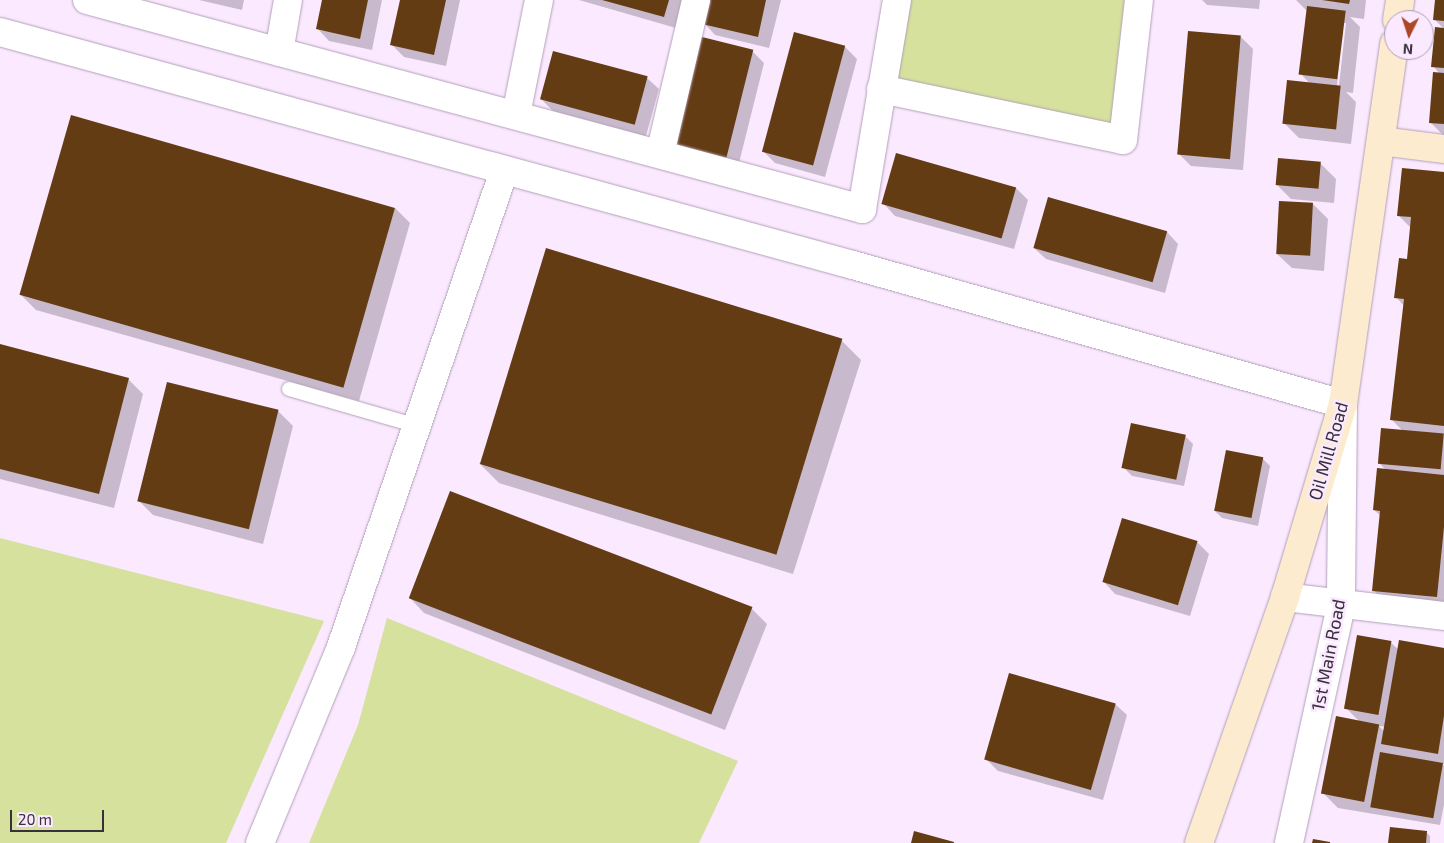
<!DOCTYPE html>
<style>
body{margin:0}
#map{position:relative;width:1444px;height:843px;overflow:hidden;background:#fae9ff;font-family:"Exo 2",sans-serif}
div>[style]{position:absolute}
[style*='--x']{left:calc(var(--x)*1px);top:calc(var(--y)*1px);width:calc(var(--w)*1px);rotate:calc(var(--a)*1deg)}
.green>*{inset:0;background:#d5e19c}
.shadow>*{inset:0;background:#0003}
.building>*{inset:0;background:#643c13;transform-origin:0 0}
.roads{filter:drop-shadow(0 0 1px #b39fb8) drop-shadow(0 0 1px #b39fb8)}
.lane>*{height:14px;margin:-7px;padding:0 7px;transform-origin:7px;border-radius:7px;background:#fff}
.street>*{height:28px;margin:-14px;padding:0 14px;transform-origin:14px;border-radius:14px;background:#fff}
.secondary>*{height:28px;margin:-14px;padding:0 14px;transform-origin:14px;border-radius:14px;background:#fcebce}
span{translate:-50% -50%;white-space:nowrap;text-align:center;line-height:1.15;-webkit-text-stroke:5px #fae9ff;paint-order:stroke}
.street-label{font-size:18px;color:#38303a}
.north{position:absolute;left:1384px;top:10px;width:50px;height:50px;box-sizing:border-box;background:#fae9ff;border:1px solid #ac9fb0;border-radius:50%;rotate:184deg;font-size:14px;font-weight:700;line-height:20px;text-align:center;color:#38303a}
.north::after{content:'';display:block;margin:auto;width:18px;height:22px;background:#ad4527;clip-path:polygon(50% 0,100% 100%,50% 72%,0 100%)}
.scale{position:absolute;left:10px;top:810px;width:94px;height:22px;box-sizing:border-box;border:2px solid #38303a;border-top:0;padding-left:6px;font-size:15px;line-height:18px;white-space:nowrap;color:#38303a;-webkit-text-stroke:4px #fae9ff;paint-order:stroke}
</style>
<div id="map">
<div class="green">
<div style="clip-path:polygon(897px 0,1139px 0,1123px 140px,881px 89px)"></div>
<div style="clip-path:polygon(0 538px,324px 621px,226px 843px,0 843px)"></div>
<div style="clip-path:polygon(387px 618px,738px 761px,699px 843px,309px 843px,358px 725px)"></div>
</div>
<div class="shadow">
<div style="clip-path:polygon(199px 0,244px 0,242px 10px)"></div>
<div style="clip-path:polygon(324px 0,382px 0,372px 50px,329px 41px,318px 29px)"></div>
<div style="clip-path:polygon(401px 0,460px 0,446px 66px,404px 57px,392px 45px)"></div>
<div style="clip-path:polygon(579px 0,683px 0,676px 28px)"></div>
<div style="clip-path:polygon(709px 0,781px 0,769px 48px,715px 35px,704px 23px)"></div>
<div style="clip-path:polygon(1202px 0,1260px 0,1259px 9px,1207px 5px)"></div>
<div style="clip-path:polygon(evenodd,1296px 0,1366px 0,1364px 19px,1350px 17px,1360px 27px,1353px 93px,1346px 92px,1356px 102px,1351px 144px,1299px 138px,1284px 123px,1310px 84px,1301px 74px,1308px 12px,1296px 0,1343px 23px,1346px 23px,1339px 85px,1337px 85px,1343px 23px)"></div>
<div style="clip-path:polygon(1436px 0,1444px 0,1444px 29px,1435px 20px)"></div>
<div style="clip-path:polygon(1444px 29px,1444px 136px,1430px 122px,1440px 74px,1433px 66px)"></div>
<div style="clip-path:polygon(795px 34px,845px 47px,857px 59px,825px 177px,775px 163px,763px 151px)"></div>
<div style="clip-path:polygon(1241px 37px,1253px 49px,1243px 170px,1191px 166px,1179px 154px)"></div>
<div style="clip-path:polygon(752px 51px,764px 63px,736px 175px,670px 150px)"></div>
<div style="clip-path:polygon(647px 78px,659px 89px,646px 136px,553px 111px,541px 99px)"></div>
<div style="clip-path:polygon(897px 154px,1016px 188px,1028px 200px,1014px 249px,895px 216px,884px 204px)"></div>
<div style="clip-path:polygon(1321px 164px,1336px 179px,1334px 203px,1291px 199px,1276px 184px)"></div>
<div style="clip-path:polygon(1444px 175px,1444px 605px,1381px 598px,1373px 590px,1381px 516px,1374px 510px,1386px 470px,1379px 463px,1403px 431px,1392px 420px,1404px 306px,1396px 297px,1408px 260px,1411px 228px,1399px 216px)"></div>
<div style="clip-path:polygon(1280px 202px,1313px 204px,1328px 219px,1324px 271px,1292px 268px,1277px 254px)"></div>
<div style="clip-path:polygon(395px 208px,410px 223px,359px 401px,36px 310px,21px 295px)"></div>
<div style="clip-path:polygon(1167px 232px,1178px 244px,1165px 293px,1046px 259px,1034px 248px)"></div>
<div style="clip-path:polygon(841px 340px,861px 360px,793px 574px,499px 483px,479px 463px)"></div>
<div style="clip-path:polygon(0 346px,128px 379px,143px 394px,114px 508px,0 479px)"></div>
<div style="clip-path:polygon(278px 411px,293px 426px,263px 544px,153px 515px,138px 500px)"></div>
<div style="clip-path:polygon(1185px 436px,1193px 444px,1184px 486px,1132px 476px,1124px 468px)"></div>
<div style="clip-path:polygon(1262px 458px,1270px 466px,1258px 526px,1222px 518px,1214px 510px)"></div>
<div style="clip-path:polygon(451px 493px,752px 609px,767px 624px,725px 730px,424px 613px,410px 598px)"></div>
<div style="clip-path:polygon(1197px 542px,1209px 554px,1190px 616px,1115px 594px,1104px 582px)"></div>
<div style="clip-path:polygon(evenodd,1390px 642px,1399px 650px,1444px 649px,1444px 764px,1441px 763px,1444px 766px,1444px 805px,1440px 825px,1338px 808px,1323px 793px,1360px 722px,1346px 708px,1390px 642px,1379px 726px,1386px 727px,1385px 732px,1379px 726px)"></div>
<div style="clip-path:polygon(1115px 704px,1127px 715px,1103px 800px,998px 771px,986px 759px)"></div>
<div style="clip-path:polygon(1426px 832px,1430px 836px,1430px 843px,1389px 843px)"></div>
</div>
<div class="building">
<div style="clip-path:polygon(322px 0,368px 0,360px 39px,316px 29px)"></div>
<div style="clip-path:polygon(400px 0,446px 0,434px 55px,390px 45px)"></div>
<div style="clip-path:polygon(602px 0,669px 0,664px 17px)"></div>
<div style="clip-path:polygon(708px 0,766px 0,758px 37px,702px 24px)"></div>
<div style="clip-path:polygon(1322px 0,1350px 0,1349px 4px)"></div>
<div style="clip-path:polygon(1435px 0,1444px 0,1444px 21px,1433px 20px)"></div>
<div style="left:1307px;top:6px;width:39px;height:69px;rotate:7deg"></div>
<div style="clip-path:polygon(1435px 27px,1444px 28px,1444px 68px,1431px 67px)"></div>
<div style="left:1188px;top:31px;width:53px;height:124px;rotate:5deg"></div>
<div style="left:794px;top:32px;width:53px;height:124px;rotate:15deg"></div>
<div style="left:698px;top:36px;width:57px;height:118px;rotate:14deg"></div>
<div style="left:553px;top:51px;width:98px;height:50px;rotate:15deg"></div>
<div style="clip-path:polygon(1433px 72px,1444px 73px,1444px 124px,1429px 123px)"></div>
<div style="left:1287px;top:80px;width:54px;height:44px;rotate:6deg"></div>
<div style="left:71px;top:115px;width:337px;height:187px;rotate:16deg"></div>
<div style="left:896px;top:153px;width:125px;height:53px;rotate:16deg"></div>
<div style="left:1278px;top:158px;width:43px;height:27px;rotate:5deg"></div>
<div style="clip-path:polygon(1402px 168px,1444px 172px,1444px 426px,1390px 420px,1404px 299px,1394px 298px,1399px 258px,1407px 259px,1411px 217px,1397px 216px)"></div>
<div style="left:1048px;top:197px;width:124px;height:53px;rotate:16deg"></div>
<div style="left:1279px;top:201px;width:34px;height:53px;rotate:3deg"></div>
<div style="left:546px;top:248px;width:310px;height:226px;rotate:17deg"></div>
<div style="clip-path:polygon(0 344px,129px 378px,99px 494px,0 469px)"></div>
<div style="left:167px;top:382px;width:115px;height:123px;rotate:14deg"></div>
<div style="left:1131px;top:423px;width:56px;height:46px;rotate:12deg"></div>
<div style="left:1381px;top:428px;width:63px;height:36px;rotate:5deg"></div>
<div style="left:1226px;top:450px;width:38px;height:62px;rotate:11deg"></div>
<div style="clip-path:polygon(1377px 468px,1444px 475px,1444px 527px,1437px 597px,1372px 591px,1380px 511px,1373px 510px)"></div>
<div style="left:450px;top:491px;width:324px;height:115px;rotate:21deg"></div>
<div style="left:1122px;top:518px;width:79px;height:67px;rotate:17deg"></div>
<div style="left:1357px;top:635px;width:35px;height:75px;rotate:10deg"></div>
<div style="clip-path:polygon(1399px 640px,1444px 648px,1444px 716px,1438px 754px,1381px 744px)"></div>
<div style="left:1009px;top:673px;width:111px;height:90px;rotate:16deg"></div>
<div style="left:1336px;top:716px;width:44px;height:79px;rotate:11deg"></div>
<div style="left:1380px;top:752px;width:64px;height:56px;rotate:10deg"></div>
<div style="clip-path:polygon(1390px 827px,1427px 831px,1426px 843px,1388px 843px)"></div>
<div style="clip-path:polygon(914px 831px,954px 842px,954px 843px,911px 843px)"></div>
<div style="clip-path:polygon(1313px 839px,1330px 842px,1330px 843px,1312px 843px)"></div>
</div>
<div class="roads">
<div class="lane">
<div style="--x:289;--y:389;--w:133;--a:16.1"></div>
</div>
<div class="street">
<div style="--x:87;--y:0;--w:803;--a:15.09"></div>
<div style="--x:862;--y:209;--w:212;--a:-80.5"></div>
<div style="--x:0;--y:32;--w:884;--a:15.28"></div>
<div style="--x:853;--y:265;--w:509;--a:15.84"></div>
<div style="--x:1343;--y:404;--w:202;--a:90.6"></div>
<div style="--x:1341;--y:606;--w:243;--a:102.4"></div>
<div style="--x:279;--y:52;--w:53;--a:-80.2"></div>
<div style="--x:881;--y:89;--w:247;--a:11.9"></div>
<div style="--x:1123;--y:140;--w:141;--a:-83.5"></div>
<div style="--x:516;--y:115;--w:117;--a:-78.7"></div>
<div style="--x:660;--y:154;--w:158;--a:-76.8"></div>
<div style="--x:1285;--y:597;--w:160;--a:6.8"></div>
<div style="--x:260;--y:843;--w:212;--a:-67.5"></div>
<div style="--x:341;--y:647;--w:503;--a:-71.1"></div>
</div>
<div class="secondary">
<div style="--x:1397;--y:20;--w:20;--a:-81"></div>
<div style="--x:1381;--y:141;--w:64;--a:7.2"></div>
<div style="--x:1199;--y:843;--w:261;--a:-70.7"></div>
<div style="--x:1285;--y:597;--w:202;--a:-73.3"></div>
<div style="--x:1343;--y:404;--w:364;--a:-81.9"></div>
</div>
</div>
<div class="street-label">
<span style="left:1328px;top:451px;rotate:-74deg">Oil Mill Road</span>
<span style="left:1328px;top:655px;rotate:-79deg">1st Main Road</span>
</div>
<div class="north">N</div>
<div class="scale">20 m</div>
</div>
